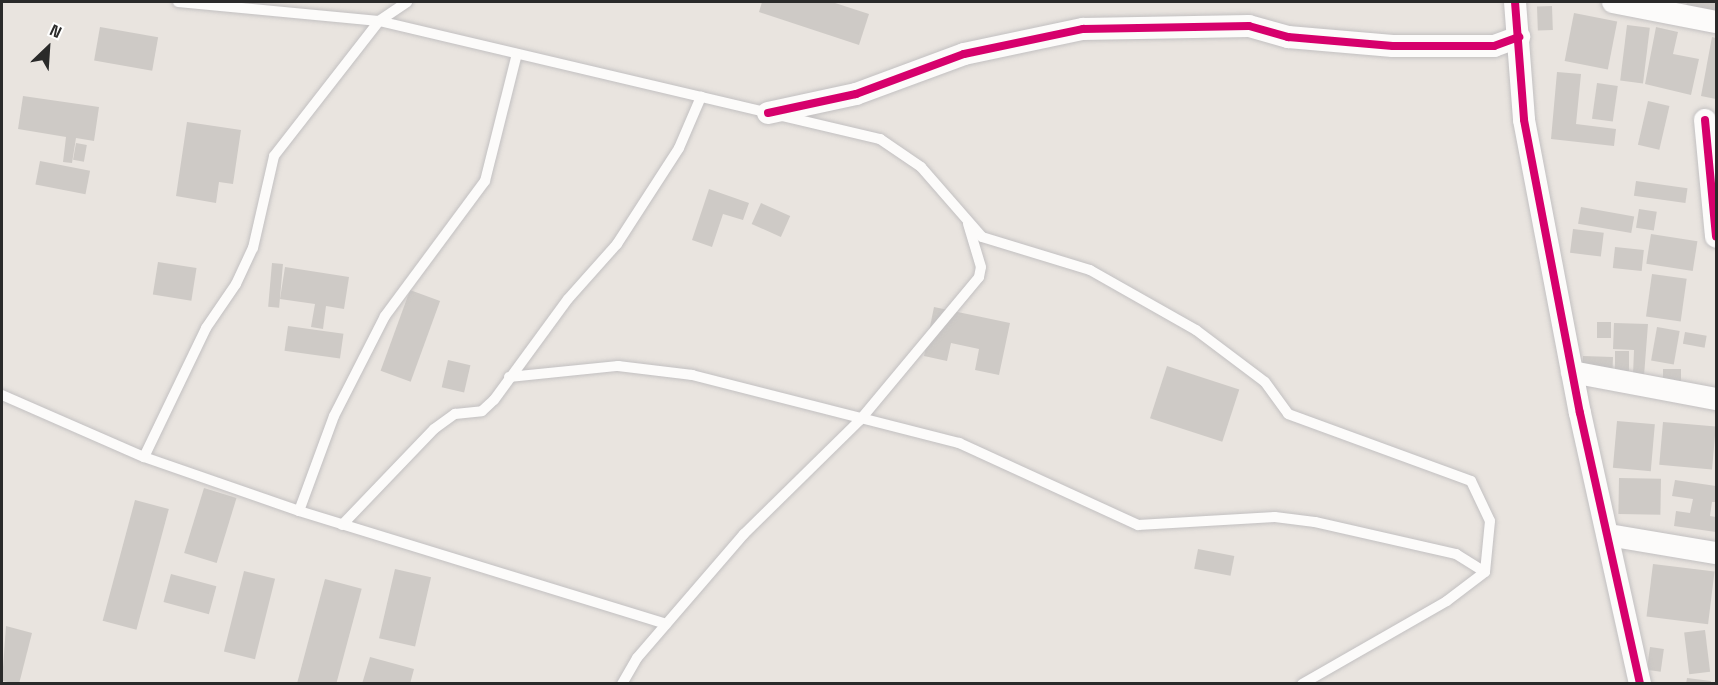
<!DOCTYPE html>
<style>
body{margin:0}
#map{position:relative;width:1718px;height:685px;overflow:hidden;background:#e9e4df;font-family:"Space Grotesk",sans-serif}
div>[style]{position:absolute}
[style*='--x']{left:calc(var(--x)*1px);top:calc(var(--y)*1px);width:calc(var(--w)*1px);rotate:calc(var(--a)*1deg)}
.building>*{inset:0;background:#cecac6;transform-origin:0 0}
.roads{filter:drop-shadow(0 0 2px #c2c0c1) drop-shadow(0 0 2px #c2c0c1)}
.service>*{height:10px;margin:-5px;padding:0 5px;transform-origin:5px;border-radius:5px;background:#fcfbfa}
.minor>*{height:22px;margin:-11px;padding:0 11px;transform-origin:11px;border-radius:11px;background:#fcfbfa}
.cycleway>*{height:8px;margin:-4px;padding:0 4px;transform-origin:4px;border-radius:4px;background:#d6006c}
span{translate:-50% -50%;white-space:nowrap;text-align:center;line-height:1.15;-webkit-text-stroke:4.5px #fff;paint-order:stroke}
.frame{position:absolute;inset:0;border:3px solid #2a2a2a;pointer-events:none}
.north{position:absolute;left:18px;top:18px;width:60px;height:60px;-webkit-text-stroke:4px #fff;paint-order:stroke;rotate:25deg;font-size:16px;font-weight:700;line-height:24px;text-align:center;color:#2a2a2a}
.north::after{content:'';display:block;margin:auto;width:21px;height:27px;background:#2a2a2a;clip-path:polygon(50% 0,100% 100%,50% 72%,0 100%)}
</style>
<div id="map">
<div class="building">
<div style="clip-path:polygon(762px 2px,832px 2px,869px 14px,859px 45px,759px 12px)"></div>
<div style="clip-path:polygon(1687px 2px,1716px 2px,1716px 18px,1685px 12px)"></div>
<div style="left:1552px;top:6px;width:24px;height:15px;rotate:88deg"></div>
<div style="left:1574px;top:13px;width:44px;height:49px;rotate:11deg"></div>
<div style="left:1627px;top:25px;width:23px;height:56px;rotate:7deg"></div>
<div style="left:100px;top:27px;width:59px;height:34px;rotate:10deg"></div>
<div style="clip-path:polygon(1656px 27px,1678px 32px,1673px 54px,1699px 59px,1691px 95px,1645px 84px)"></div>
<div style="clip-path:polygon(1712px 37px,1716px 38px,1716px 99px,1701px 96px)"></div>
<div style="clip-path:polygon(1557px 72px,1581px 74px,1576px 124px,1616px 129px,1614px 146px,1551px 139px)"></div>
<div style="left:1597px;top:83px;width:21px;height:36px;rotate:8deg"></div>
<div style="clip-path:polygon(23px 96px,99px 107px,94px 141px,76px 138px,72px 163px,63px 162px,66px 137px,18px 129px)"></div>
<div style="left:1648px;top:101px;width:22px;height:45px;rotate:13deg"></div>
<div style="clip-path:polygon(187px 122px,241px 130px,233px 184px,219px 182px,216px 203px,176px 196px)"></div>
<div style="left:76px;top:143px;width:11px;height:17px;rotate:10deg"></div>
<div style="left:40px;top:161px;width:51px;height:24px;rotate:11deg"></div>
<div style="left:1636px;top:181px;width:52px;height:15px;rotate:8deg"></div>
<div style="clip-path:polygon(709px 189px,749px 203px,743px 220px,723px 214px,712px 247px,692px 240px)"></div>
<div style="left:761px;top:203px;width:32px;height:23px;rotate:24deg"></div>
<div style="left:1581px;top:207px;width:54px;height:17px;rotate:10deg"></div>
<div style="left:1639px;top:209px;width:18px;height:19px;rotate:9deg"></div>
<div style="left:1573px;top:229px;width:31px;height:24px;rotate:7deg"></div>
<div style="left:1651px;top:234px;width:47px;height:30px;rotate:9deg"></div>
<div style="left:1615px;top:247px;width:29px;height:21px;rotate:6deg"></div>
<div style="left:158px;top:262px;width:39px;height:33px;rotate:9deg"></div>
<div style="left:272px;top:263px;width:11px;height:44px;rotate:5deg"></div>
<div style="clip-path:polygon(285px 267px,349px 277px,344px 309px,326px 306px,323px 329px,311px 327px,315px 304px,280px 299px)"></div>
<div style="left:1652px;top:274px;width:35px;height:43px;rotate:8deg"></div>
<div style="left:410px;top:290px;width:32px;height:86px;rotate:20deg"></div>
<div style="clip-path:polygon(934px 307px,1010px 323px,999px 375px,975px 370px,979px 349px,951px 343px,947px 361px,924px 356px)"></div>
<div style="left:1597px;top:322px;width:14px;height:16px"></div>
<div style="clip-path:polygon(1614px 323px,1648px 324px,1644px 376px,1633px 375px,1634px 350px,1613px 349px)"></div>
<div style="left:288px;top:326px;width:56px;height:25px;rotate:8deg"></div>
<div style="left:1657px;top:327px;width:23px;height:34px;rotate:10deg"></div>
<div style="left:1685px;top:332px;width:22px;height:12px;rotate:10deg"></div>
<div style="left:1615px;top:351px;width:14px;height:20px"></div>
<div style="left:1583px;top:356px;width:30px;height:18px;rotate:2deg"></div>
<div style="left:448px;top:360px;width:23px;height:28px;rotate:13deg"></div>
<div style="left:1167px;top:366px;width:76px;height:55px;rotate:18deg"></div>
<div style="left:1663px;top:369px;width:18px;height:12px"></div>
<div style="left:1617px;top:421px;width:38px;height:47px;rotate:5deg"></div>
<div style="left:1663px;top:422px;width:53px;height:43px;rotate:5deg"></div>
<div style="left:1619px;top:478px;width:42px;height:36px;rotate:1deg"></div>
<div style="clip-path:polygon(1675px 480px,1716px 486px,1716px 502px,1712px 502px,1710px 516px,1716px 517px,1716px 532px,1674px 526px,1676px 511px,1690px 513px,1693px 499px,1672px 496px)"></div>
<div style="left:204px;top:488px;width:34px;height:68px;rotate:17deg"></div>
<div style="left:135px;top:500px;width:35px;height:125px;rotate:15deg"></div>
<div style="left:1198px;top:549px;width:37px;height:20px;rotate:11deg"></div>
<div style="left:1653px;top:564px;width:62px;height:53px;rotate:7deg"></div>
<div style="left:395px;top:569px;width:37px;height:71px;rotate:13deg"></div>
<div style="left:244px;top:571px;width:32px;height:83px;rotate:14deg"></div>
<div style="left:171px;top:574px;width:47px;height:29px;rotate:15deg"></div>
<div style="left:325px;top:579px;width:38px;height:109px;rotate:15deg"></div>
<div style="clip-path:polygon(6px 626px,32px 633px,19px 684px,2px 681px)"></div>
<div style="left:1705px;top:630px;width:42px;height:21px;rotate:83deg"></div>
<div style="left:1650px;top:647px;width:14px;height:23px;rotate:8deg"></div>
<div style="clip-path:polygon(370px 657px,414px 669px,410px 684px,362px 684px)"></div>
<div style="clip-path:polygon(1687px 678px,1711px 681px,1710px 684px,1686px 684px)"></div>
</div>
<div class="roads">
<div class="service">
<div style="--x:178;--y:2;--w:202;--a:5.4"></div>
<div style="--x:379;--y:21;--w:515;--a:13.25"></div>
<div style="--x:880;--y:139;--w:50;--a:34.3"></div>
<div style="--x:921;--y:167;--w:93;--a:48.9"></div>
<div style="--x:982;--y:237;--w:113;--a:17"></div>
<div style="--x:1090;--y:270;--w:122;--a:29.5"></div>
<div style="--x:1196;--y:330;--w:86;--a:37"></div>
<div style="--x:1265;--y:382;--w:39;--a:54"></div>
<div style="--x:1288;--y:414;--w:195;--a:20.1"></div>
<div style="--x:1471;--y:481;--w:44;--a:64.6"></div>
<div style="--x:1490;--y:521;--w:51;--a:95.6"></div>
<div style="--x:1485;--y:572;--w:48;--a:142.7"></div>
<div style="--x:1447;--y:601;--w:167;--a:150.2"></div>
<div style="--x:509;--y:377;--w:110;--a:-5.8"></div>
<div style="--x:618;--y:366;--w:75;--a:6.9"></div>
<div style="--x:692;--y:375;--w:276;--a:14.3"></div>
<div style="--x:959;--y:443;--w:197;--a:24.6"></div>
<div style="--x:1138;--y:525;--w:137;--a:-3.3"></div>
<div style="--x:1275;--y:517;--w:40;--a:7.1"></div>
<div style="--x:1315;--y:522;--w:145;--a:12.8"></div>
<div style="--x:1456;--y:554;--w:34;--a:32"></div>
<div style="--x:2;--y:395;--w:155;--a:23.6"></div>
<div style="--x:144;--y:457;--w:164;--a:19.2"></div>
<div style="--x:299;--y:511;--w:384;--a:17.1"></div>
<div style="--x:144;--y:457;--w:143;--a:-64.3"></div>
<div style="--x:206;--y:328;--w:53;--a:-55.7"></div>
<div style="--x:236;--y:284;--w:40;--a:-65"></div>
<div style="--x:253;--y:248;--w:94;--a:-77.1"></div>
<div style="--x:274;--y:156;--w:171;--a:-52.1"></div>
<div style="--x:379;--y:21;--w:34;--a:-34"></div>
<div style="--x:299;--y:511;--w:101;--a:-69.8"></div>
<div style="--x:334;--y:416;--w:112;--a:-63"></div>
<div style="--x:385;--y:316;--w:168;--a:-53.5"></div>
<div style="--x:485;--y:181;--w:131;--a:-75.9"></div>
<div style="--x:342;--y:525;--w:133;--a:-46.2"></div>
<div style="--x:434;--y:429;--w:26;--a:-36"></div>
<div style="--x:455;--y:414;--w:27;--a:-6"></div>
<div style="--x:482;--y:411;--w:16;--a:-43"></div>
<div style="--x:494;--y:400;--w:125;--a:-53.8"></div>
<div style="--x:568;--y:299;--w:74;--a:-48.3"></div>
<div style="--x:617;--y:244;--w:114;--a:-57.1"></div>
<div style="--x:679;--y:148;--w:56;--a:-66.7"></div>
<div style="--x:622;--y:684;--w:30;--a:-60"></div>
<div style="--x:637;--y:658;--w:164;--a:-49.2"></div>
<div style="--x:744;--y:534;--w:163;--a:-44.5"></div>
<div style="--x:860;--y:420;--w:186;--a:-50.2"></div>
<div style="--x:979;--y:277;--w:10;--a:-79"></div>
<div style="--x:981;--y:267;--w:45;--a:-106.8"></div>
</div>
<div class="minor">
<div style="--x:1515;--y:2;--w:118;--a:85.6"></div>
<div style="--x:1524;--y:120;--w:298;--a:79.2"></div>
<div style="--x:1580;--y:413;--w:278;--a:77.5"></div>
<div style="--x:1613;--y:2;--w:105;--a:11"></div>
<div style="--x:768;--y:113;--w:90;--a:-12.2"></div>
<div style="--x:856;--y:94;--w:115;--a:-20.3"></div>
<div style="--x:964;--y:54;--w:122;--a:-11.9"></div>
<div style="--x:1083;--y:29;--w:166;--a:-1"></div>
<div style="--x:1249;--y:26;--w:41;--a:15.8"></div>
<div style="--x:1288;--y:37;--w:105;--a:4.9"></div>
<div style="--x:1393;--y:46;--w:101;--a:0"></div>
<div style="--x:1494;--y:46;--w:27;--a:-20"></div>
<div style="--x:1705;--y:120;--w:117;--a:84.6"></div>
<div style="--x:1572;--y:372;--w:147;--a:10.6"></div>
<div style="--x:1608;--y:535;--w:109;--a:9.5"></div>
</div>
</div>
<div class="cycleway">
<div style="--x:1515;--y:2;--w:118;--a:85.6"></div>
<div style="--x:1524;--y:120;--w:298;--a:79.2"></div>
<div style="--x:1580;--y:413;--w:278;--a:77.5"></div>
<div style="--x:768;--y:113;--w:90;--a:-12.2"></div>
<div style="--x:856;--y:94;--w:115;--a:-20.3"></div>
<div style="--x:964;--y:54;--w:122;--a:-11.9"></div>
<div style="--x:1083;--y:29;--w:166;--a:-1"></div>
<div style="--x:1249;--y:26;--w:41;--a:15.8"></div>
<div style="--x:1288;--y:37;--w:105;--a:4.9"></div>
<div style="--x:1393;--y:46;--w:101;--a:0"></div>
<div style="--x:1494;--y:46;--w:27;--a:-20"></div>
<div style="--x:1705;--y:120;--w:117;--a:84.6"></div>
</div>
<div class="frame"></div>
<div class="north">N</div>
</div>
